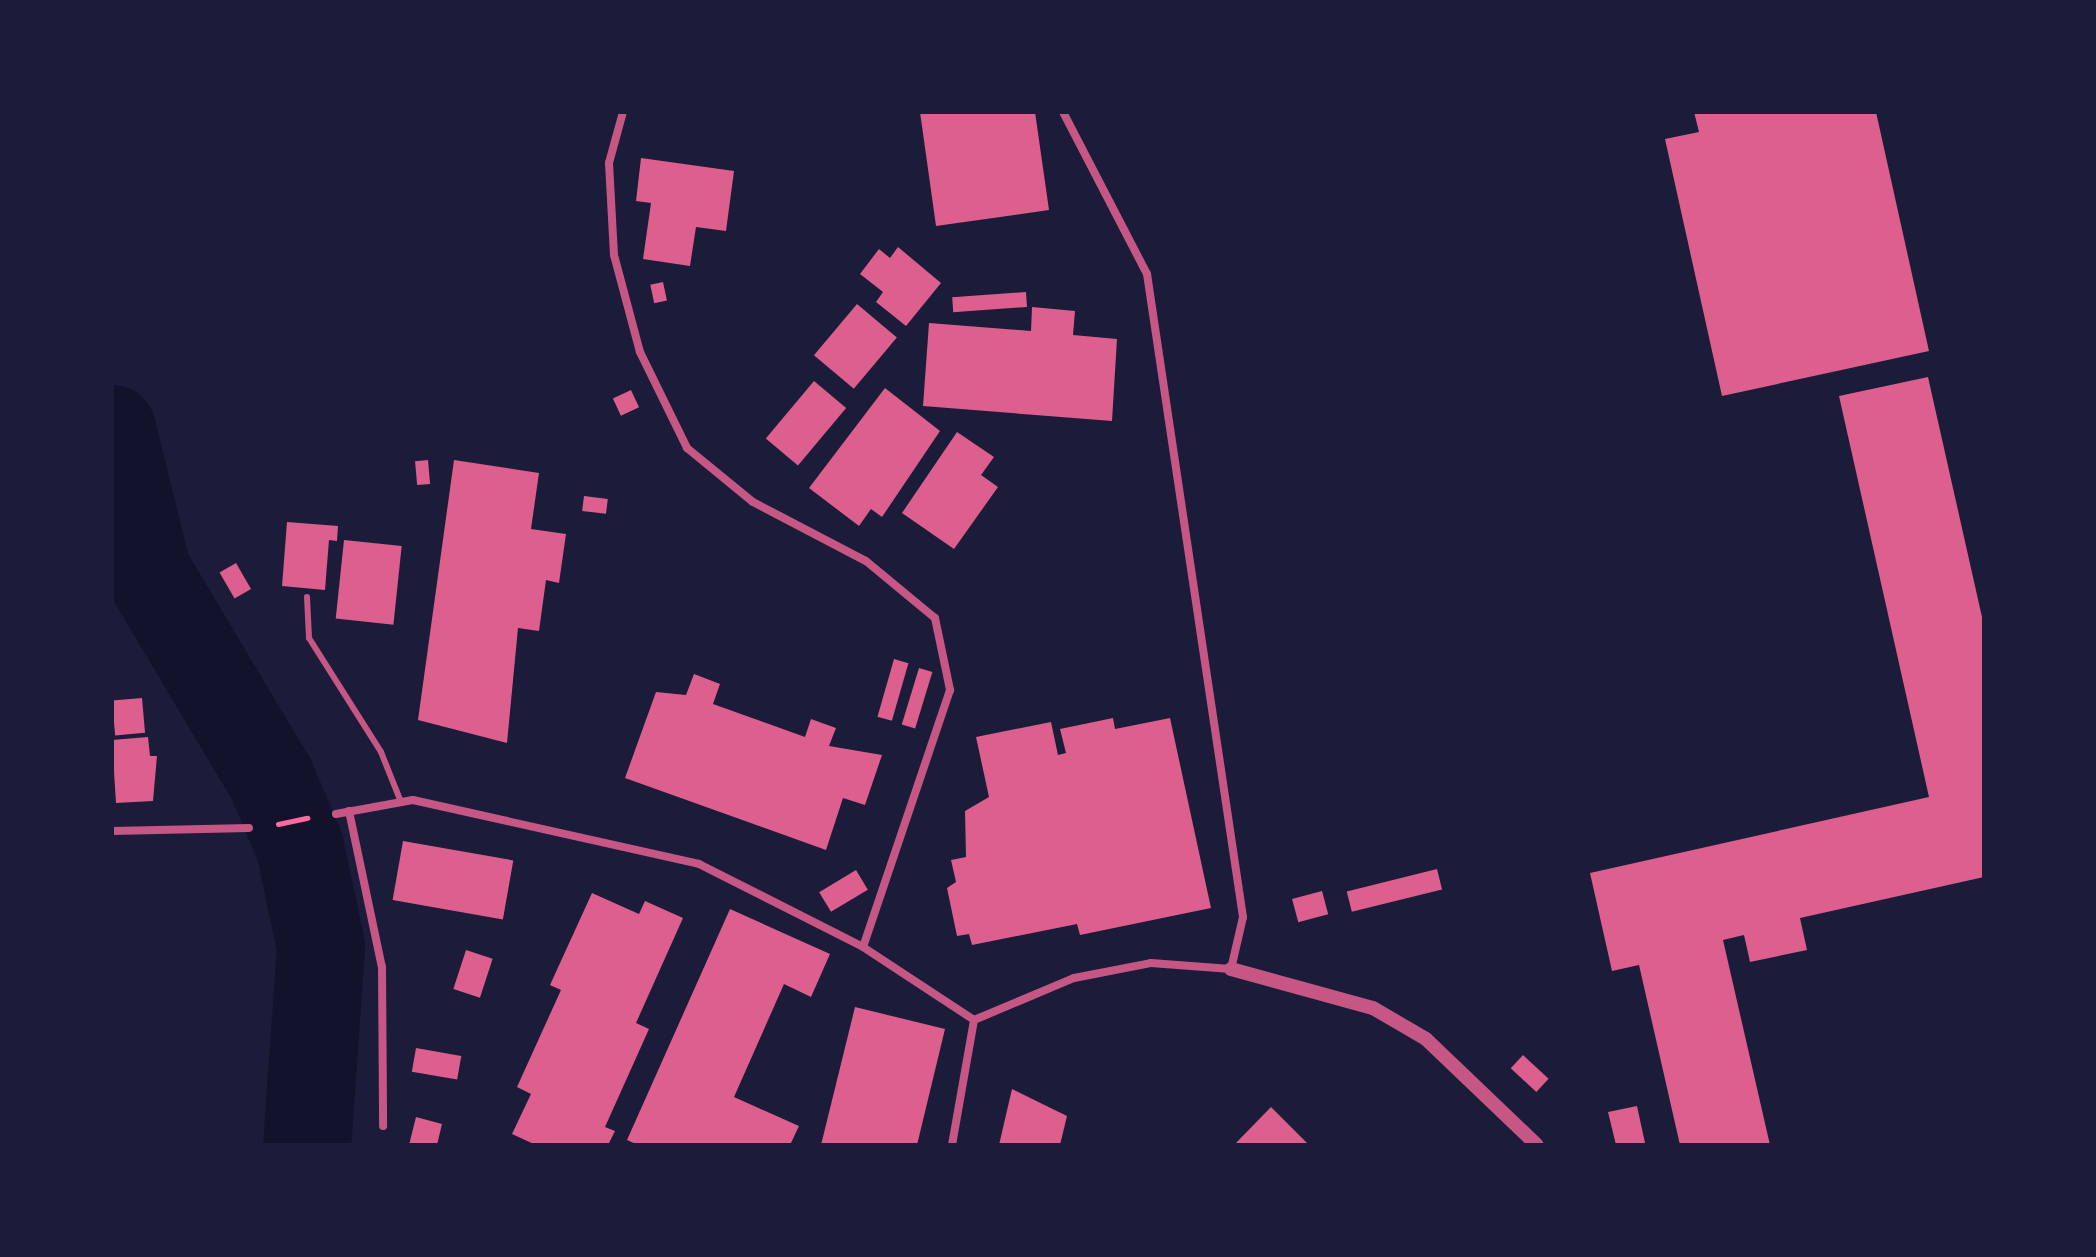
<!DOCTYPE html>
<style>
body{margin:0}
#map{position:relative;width:2096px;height:1257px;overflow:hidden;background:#1b1b3a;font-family:"Work Sans",sans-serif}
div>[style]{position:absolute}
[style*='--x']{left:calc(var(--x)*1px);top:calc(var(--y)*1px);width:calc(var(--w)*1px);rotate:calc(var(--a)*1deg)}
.river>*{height:88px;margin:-44px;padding:0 44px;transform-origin:44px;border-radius:44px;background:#12122b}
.building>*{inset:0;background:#dd5f8e;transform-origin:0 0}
.path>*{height:5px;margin:-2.5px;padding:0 2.5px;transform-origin:2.5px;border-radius:2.5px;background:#ff6b9d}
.service>*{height:6px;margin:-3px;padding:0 3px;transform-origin:3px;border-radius:3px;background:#c65784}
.minor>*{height:8px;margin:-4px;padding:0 4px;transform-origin:4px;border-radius:4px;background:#c65784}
.tertiary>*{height:14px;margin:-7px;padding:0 7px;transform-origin:7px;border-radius:7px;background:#c65784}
span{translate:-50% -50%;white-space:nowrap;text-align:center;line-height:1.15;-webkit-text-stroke:6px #1b1b3a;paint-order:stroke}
.frame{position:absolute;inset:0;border:114px solid #1b1b3a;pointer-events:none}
</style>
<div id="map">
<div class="river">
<div style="--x:112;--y:429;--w:146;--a:76.2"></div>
<div style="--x:147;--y:571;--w:244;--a:59.2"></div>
<div style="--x:272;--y:781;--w:72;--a:67"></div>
<div style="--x:300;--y:847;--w:102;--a:78.1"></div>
<div style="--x:321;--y:947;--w:198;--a:94"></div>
</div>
<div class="building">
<div style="clip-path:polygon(920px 112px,1035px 112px,1049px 210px,936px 226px)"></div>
<div style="clip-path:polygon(1694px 112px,1876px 112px,1929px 351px,1722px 396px,1665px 139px,1699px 132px)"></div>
<div style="clip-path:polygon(641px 158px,734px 171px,726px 231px,696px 227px,690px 266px,643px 259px,651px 203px,636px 201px)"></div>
<div style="clip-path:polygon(898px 247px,941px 283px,906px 326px,876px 302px,883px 292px,860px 274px,879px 249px,890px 258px)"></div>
<div style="left:663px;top:282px;width:19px;height:13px;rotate:78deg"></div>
<div style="left:1026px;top:292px;width:15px;height:74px;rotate:86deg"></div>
<div style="left:857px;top:304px;width:52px;height:67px;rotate:40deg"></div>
<div style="clip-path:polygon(1032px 307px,1075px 311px,1073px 335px,1117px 339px,1112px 421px,923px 406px,929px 323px,1031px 331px)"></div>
<div style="clip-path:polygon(1928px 377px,1984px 626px,1984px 877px,1800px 918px,1807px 950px,1750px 962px,1744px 935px,1723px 940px,1770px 1145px,1680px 1145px,1639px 965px,1612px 971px,1590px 873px,1929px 797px,1839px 396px)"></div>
<div style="left:814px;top:381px;width:42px;height:75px;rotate:40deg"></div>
<div style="clip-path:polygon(885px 388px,940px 431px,882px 517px,871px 509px,859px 526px,809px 488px)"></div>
<div style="left:631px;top:390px;width:19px;height:20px;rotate:65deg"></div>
<div style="clip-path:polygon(957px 432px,994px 457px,981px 475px,998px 487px,954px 549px,902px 513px)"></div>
<div style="left:428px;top:460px;width:24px;height:13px;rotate:85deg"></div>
<div style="clip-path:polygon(454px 460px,539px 473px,531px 529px,566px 534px,559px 583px,546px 580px,539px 631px,518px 628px,507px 743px,418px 720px)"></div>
<div style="left:584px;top:496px;width:24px;height:15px;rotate:7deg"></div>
<div style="clip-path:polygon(287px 522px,338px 526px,337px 541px,329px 540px,325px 590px,282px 586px)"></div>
<div style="left:344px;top:540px;width:58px;height:79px;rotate:6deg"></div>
<div style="left:236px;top:563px;width:30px;height:19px;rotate:60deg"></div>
<div style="left:894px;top:659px;width:15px;height:60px;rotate:16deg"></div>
<div style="left:919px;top:668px;width:14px;height:59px;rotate:17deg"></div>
<div style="clip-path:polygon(694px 674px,720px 684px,713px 704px,805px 737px,811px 719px,836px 728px,829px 746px,882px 755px,865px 805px,843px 798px,826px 850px,625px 778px,656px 692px,686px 695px)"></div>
<div style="left:142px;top:698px;width:35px;height:30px;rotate:85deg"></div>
<div style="clip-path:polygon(1113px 718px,1115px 729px,1170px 718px,1211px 908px,1080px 935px,1077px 924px,972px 945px,969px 934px,957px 936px,947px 888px,956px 882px,951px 860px,966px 857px,965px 811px,989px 797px,976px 737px,1051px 722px,1058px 755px,1066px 753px,1060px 729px)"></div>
<div style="clip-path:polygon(148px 737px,150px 756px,157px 756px,153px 801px,116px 803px,112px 740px)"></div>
<div style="left:403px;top:841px;width:112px;height:60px;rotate:10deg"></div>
<div style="left:1437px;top:869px;width:21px;height:93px;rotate:76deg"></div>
<div style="left:856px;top:870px;width:23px;height:43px;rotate:59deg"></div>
<div style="left:1322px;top:891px;width:24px;height:31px;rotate:75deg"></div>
<div style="clip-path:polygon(592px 893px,639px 914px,645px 901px,683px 918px,636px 1023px,649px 1029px,605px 1127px,615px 1131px,608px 1145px,536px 1145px,512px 1134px,531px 1094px,517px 1087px,561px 990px,550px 985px)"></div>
<div style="clip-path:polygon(730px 909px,830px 954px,811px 997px,784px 984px,734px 1097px,799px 1126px,790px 1145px,638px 1145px,627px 1140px)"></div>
<div style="left:466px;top:950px;width:28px;height:41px;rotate:18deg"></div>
<div style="clip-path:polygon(855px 1007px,945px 1029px,917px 1145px,821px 1145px)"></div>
<div style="left:416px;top:1048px;width:46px;height:24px;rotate:10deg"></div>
<div style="left:1523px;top:1055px;width:35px;height:18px;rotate:43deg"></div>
<div style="clip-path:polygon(1012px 1089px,1067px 1116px,1060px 1145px,999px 1145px)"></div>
<div style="clip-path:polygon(1637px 1106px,1645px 1143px,1616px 1145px,1608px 1112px)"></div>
<div style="clip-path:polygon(1271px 1107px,1309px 1145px,1234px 1145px)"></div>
<div style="clip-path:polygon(416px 1117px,442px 1124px,437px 1145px,409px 1145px)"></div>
</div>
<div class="path">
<div style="--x:278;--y:824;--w:30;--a:-12"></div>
</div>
<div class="service">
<div style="--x:307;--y:597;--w:41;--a:87.2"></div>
<div style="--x:309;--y:638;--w:135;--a:57.7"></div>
<div style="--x:381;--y:752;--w:54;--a:68.2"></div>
</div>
<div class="minor">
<div style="--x:623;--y:112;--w:53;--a:105.4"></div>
<div style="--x:609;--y:163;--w:92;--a:86.9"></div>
<div style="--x:614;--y:255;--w:100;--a:75"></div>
<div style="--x:640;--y:352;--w:107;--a:63.9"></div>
<div style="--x:687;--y:448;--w:85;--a:39.3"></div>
<div style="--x:753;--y:502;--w:127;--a:27.6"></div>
<div style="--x:866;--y:561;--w:89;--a:39.6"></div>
<div style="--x:935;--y:618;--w:74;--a:78.2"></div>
<div style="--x:950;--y:690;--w:271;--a:108.7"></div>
<div style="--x:863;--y:947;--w:133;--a:33.3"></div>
<div style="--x:349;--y:811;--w:159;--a:78.1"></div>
<div style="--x:382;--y:967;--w:159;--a:89.6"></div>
<div style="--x:336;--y:814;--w:78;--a:-10.3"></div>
<div style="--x:413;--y:800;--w:293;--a:12.6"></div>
<div style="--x:699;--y:864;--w:184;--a:26.8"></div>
<div style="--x:112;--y:831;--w:137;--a:-1.3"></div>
<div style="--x:974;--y:1020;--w:108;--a:-22.8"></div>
<div style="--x:1074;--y:978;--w:78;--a:-11"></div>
<div style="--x:1151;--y:963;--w:80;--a:4.3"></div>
<div style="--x:1231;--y:969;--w:53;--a:-77"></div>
<div style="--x:1243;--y:917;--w:650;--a:-98.49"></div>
<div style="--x:1147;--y:274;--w:182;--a:-117.4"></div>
<div style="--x:952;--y:1145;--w:127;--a:-80"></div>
</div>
<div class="tertiary">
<div style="--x:1231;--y:969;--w:147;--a:15.4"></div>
<div style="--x:1373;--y:1008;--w:61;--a:30.3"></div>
<div style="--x:1426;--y:1039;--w:153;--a:43.7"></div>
</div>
<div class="frame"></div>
</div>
